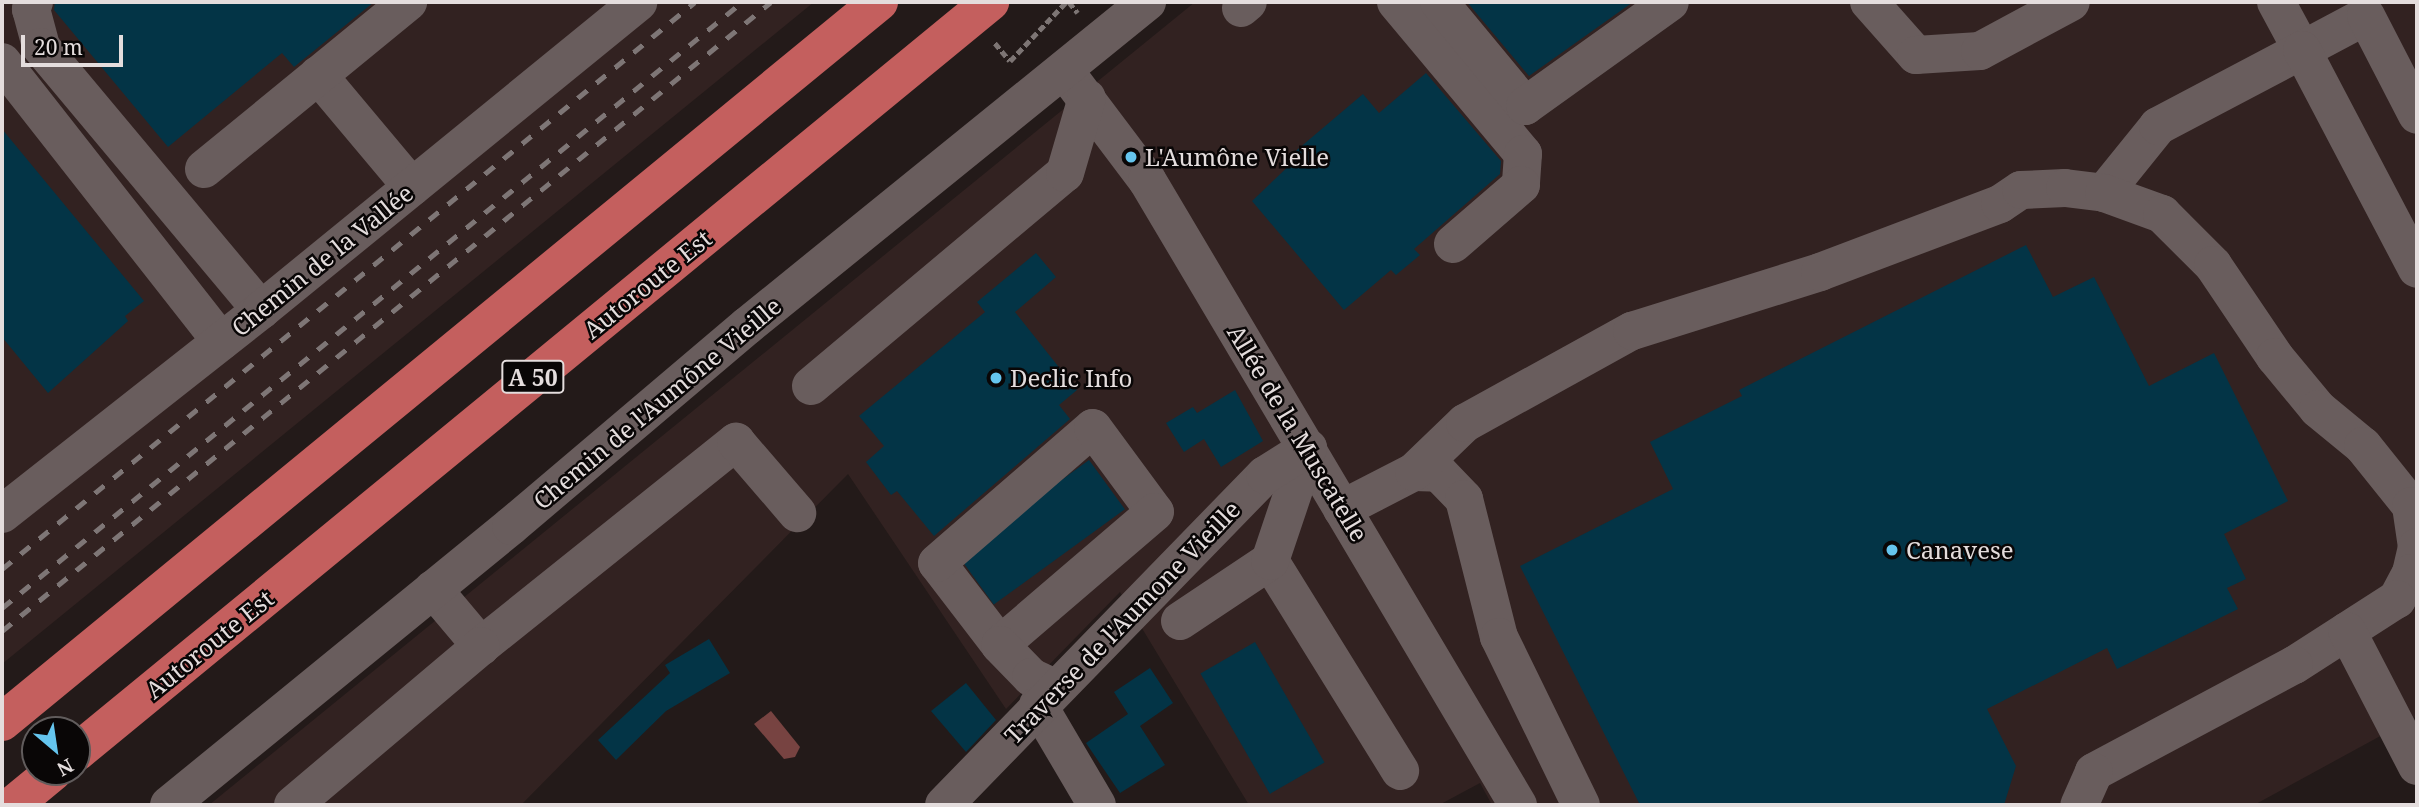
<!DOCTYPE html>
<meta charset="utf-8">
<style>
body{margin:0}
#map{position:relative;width:2419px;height:807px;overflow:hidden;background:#231a19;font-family:"Noto Serif",serif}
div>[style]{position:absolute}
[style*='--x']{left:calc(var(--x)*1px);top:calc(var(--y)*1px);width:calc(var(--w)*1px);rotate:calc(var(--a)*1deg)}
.built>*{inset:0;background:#322221}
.water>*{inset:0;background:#774341}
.building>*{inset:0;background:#033446;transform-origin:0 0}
.path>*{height:4.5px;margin-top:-2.25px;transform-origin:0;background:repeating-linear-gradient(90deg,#7d7574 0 7px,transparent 0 10.5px)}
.minor>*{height:38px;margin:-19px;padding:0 19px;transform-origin:19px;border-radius:19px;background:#695d5d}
.highway>*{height:38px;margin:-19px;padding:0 19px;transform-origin:19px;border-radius:19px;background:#c45f5e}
.rail>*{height:5px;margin-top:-2.5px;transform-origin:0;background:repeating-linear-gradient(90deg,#7e7676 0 12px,transparent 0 24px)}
.dots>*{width:19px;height:19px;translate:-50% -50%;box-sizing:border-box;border:4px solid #090606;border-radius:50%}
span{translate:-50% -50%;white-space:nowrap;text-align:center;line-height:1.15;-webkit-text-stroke:5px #090606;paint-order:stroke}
.shield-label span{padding:2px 5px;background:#090606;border:2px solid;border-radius:5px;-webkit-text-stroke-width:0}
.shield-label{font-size:23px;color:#e4dddd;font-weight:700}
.poi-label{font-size:24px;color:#e4dddd}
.left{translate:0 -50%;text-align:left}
.street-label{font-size:24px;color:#e4dddd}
.frame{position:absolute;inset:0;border:4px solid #e4dddd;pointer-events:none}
.north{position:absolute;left:21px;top:716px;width:70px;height:70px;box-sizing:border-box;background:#090606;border:2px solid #615c5c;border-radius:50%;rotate:151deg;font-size:19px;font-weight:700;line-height:28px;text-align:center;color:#e4dddd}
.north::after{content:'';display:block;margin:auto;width:24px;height:32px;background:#65c5ee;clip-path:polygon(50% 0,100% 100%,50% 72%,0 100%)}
.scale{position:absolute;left:21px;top:35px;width:102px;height:32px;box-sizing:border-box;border:4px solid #e4dddd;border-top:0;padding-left:9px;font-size:21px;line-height:24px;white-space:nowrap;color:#e4dddd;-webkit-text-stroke:5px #090606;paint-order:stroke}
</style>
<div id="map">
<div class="built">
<div style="clip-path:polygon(2px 2px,814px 2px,2px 664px)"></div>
<div style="clip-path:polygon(1195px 2px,2417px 2px,2417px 716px,2254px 805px,1492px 805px,1480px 783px,1439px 805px,1249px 805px,1120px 592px,1006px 709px,848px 474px,521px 805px,209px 805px)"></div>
</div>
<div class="water">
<div style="clip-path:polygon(771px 711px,800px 747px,795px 757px,784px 759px,754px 724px)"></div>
</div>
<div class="building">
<div style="clip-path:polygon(55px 2px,374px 2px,294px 67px,282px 53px,168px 147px,54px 10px)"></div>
<div style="clip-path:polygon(1467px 2px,1633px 2px,1529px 76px)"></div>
<div style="clip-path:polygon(1426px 73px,1501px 161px,1500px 174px,1414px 249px,1420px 255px,1396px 275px,1391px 270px,1344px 310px,1252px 201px,1295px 160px,1291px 155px,1363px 94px,1379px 113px)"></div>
<div style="clip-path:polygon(2px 129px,144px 301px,125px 316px,128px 321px,48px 393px,2px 337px)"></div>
<div style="clip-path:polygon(2026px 245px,2053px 297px,2094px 277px,2149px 386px,2214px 353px,2288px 501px,2224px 534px,2246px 579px,2227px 588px,2238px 609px,2117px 669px,2107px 648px,1987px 709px,2016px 766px,2004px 805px,1640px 805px,1520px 566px,1673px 489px,1650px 442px,1742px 396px,1739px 390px)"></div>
<div style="clip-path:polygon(1036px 253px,1056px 277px,1015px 312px,1077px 390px,1059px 405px,1070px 419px,934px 536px,897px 491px,891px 495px,866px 462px,884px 446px,859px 416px,985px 312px,977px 302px)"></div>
<div style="clip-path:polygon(1235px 390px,1263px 441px,1221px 467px,1204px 439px,1184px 452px,1166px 423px,1193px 407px,1197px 413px)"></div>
<div style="left:1089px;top:460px;width:61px;height:162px;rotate:54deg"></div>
<div style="clip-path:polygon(709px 639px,730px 673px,666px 711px,616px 760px,598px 740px,670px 673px,665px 665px)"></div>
<div style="left:1255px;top:642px;width:139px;height:63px;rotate:60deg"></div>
<div style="clip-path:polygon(1150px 668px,1173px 703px,1140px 726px,1165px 765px,1120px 793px,1086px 743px,1128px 714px,1114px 692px)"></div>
<div style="clip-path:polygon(966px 683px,996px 720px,966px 752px,931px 711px)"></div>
</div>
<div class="path">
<div style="--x:1069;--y:2;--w:14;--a:51"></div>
<div style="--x:995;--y:43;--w:23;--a:50"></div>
<div style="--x:1010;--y:61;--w:81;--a:-46.5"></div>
</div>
<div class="minor">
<div style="--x:34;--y:2;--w:8;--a:113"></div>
<div style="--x:31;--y:9;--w:39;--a:75"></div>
<div style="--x:41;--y:47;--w:343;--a:50.1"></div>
<div style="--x:1396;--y:2;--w:198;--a:50.1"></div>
<div style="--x:1523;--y:154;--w:31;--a:94"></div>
<div style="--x:1521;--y:185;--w:90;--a:139.1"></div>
<div style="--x:1439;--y:2;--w:135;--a:50.4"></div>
<div style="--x:1525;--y:106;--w:178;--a:-35.6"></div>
<div style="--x:1869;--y:2;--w:71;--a:48.4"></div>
<div style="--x:1916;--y:55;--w:64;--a:-3.6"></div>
<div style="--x:1980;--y:51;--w:103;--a:-28.3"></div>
<div style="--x:2276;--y:2;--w:55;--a:61.6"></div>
<div style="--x:2302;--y:50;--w:72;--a:-28"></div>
<div style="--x:2366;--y:16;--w:111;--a:62.7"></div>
<div style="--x:1241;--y:8;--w:9;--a:-41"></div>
<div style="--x:2;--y:62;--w:355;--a:51.9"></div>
<div style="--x:1064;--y:70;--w:138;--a:53"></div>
<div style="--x:1147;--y:180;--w:727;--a:59.31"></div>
<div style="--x:318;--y:75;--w:146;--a:50"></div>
<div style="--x:204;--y:169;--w:264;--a:-39.3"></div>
<div style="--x:2104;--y:193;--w:86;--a:-51.1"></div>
<div style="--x:2158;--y:126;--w:163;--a:-27.8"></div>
<div style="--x:2302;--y:50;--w:247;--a:62.3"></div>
<div style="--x:811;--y:386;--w:331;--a:-40"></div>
<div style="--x:1065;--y:173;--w:78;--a:-73.7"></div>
<div style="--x:1414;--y:472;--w:25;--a:2"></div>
<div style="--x:1439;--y:473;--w:36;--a:46"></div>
<div style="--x:1464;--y:499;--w:142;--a:75.8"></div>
<div style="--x:1499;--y:637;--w:187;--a:64"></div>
<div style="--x:1342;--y:509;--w:81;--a:-27.2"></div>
<div style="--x:1414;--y:472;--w:71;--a:-43.9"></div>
<div style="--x:1465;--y:423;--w:191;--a:-28.9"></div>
<div style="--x:1632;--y:331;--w:197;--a:-17.4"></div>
<div style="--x:1820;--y:272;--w:192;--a:-20.7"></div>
<div style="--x:2000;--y:204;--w:25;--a:-34"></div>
<div style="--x:2021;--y:190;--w:44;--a:-2.6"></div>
<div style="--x:2065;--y:188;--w:39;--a:7"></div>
<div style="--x:2104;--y:193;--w:62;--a:19.9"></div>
<div style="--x:2162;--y:214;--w:72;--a:45"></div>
<div style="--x:2213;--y:265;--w:111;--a:56"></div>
<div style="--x:2275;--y:357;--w:67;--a:50.4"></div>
<div style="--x:2318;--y:409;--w:58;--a:39.4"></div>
<div style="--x:2363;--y:446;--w:77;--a:51.3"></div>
<div style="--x:2411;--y:506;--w:41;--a:81.7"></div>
<div style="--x:2417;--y:547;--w:27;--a:103"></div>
<div style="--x:2411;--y:573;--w:30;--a:118"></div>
<div style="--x:2397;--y:599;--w:122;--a:147.3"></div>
<div style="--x:2294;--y:665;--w:227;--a:151.9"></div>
<div style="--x:2094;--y:772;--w:36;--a:114"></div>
<div style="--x:2;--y:514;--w:330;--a:-38.2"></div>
<div style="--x:261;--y:310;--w:487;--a:-39.2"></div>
<div style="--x:1270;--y:561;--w:247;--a:58.2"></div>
<div style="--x:433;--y:589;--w:75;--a:49.9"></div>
<div style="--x:481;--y:646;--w:327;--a:-38.7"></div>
<div style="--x:736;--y:442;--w:94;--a:49.3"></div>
<div style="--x:1180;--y:621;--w:108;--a:-33.7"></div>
<div style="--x:1270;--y:561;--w:119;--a:-71.4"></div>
<div style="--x:2347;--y:631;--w:152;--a:62.6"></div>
<div style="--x:1000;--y:645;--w:103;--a:-127.5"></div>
<div style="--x:937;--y:563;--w:206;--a:-40.9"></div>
<div style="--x:1093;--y:428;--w:104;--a:53.6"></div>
<div style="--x:1155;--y:512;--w:204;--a:139.4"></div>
<div style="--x:1000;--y:645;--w:45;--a:45.9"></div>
<div style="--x:1031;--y:677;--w:26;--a:25"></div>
<div style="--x:1038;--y:705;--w:116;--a:59.5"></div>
<div style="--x:169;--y:805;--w:441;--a:-39.2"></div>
<div style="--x:511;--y:526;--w:309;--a:-40.3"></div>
<div style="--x:747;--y:326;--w:515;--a:-39.01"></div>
<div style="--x:293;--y:805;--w:246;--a:-40.2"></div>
<div style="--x:944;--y:805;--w:460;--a:-45.8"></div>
<div style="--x:1265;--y:475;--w:51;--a:-32.1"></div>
</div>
<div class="highway">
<div style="--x:2;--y:722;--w:1135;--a:-39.39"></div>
<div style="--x:77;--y:752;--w:1182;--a:-39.4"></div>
<div style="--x:13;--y:805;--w:52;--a:-39.5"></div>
</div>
<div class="rail">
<div style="--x:2;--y:569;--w:895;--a:-39.29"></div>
<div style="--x:2;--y:608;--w:956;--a:-39.31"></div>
<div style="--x:2;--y:631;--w:993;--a:-39.28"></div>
</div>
<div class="dots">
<div style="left:1131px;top:157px;background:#65c5ee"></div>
<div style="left:996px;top:378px;background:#65c5ee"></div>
<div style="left:1892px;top:550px;background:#65c5ee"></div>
</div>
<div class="shield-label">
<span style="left:533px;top:377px">A 50</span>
</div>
<div class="poi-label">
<span class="left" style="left:1145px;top:157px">L'Aumône Vielle</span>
<span class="left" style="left:1010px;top:378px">Declic Info</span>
<span class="left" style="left:1906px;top:550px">Canavese</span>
</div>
<div class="street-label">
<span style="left:322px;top:260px;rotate:-39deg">Chemin de la Vallée</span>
<span style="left:647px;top:284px;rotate:-39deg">Autoroute Est</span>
<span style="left:657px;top:403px;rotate:-40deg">Chemin de l'Aumône Vieille</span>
<span style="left:1298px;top:433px;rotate:59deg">Allée de la Muscatelle</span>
<span style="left:1122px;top:622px;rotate:-46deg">Traverse de l'Aumone Vieille</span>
<span style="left:209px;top:644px;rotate:-39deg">Autoroute Est</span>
</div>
<div class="frame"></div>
<div class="north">N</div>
<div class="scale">20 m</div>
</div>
